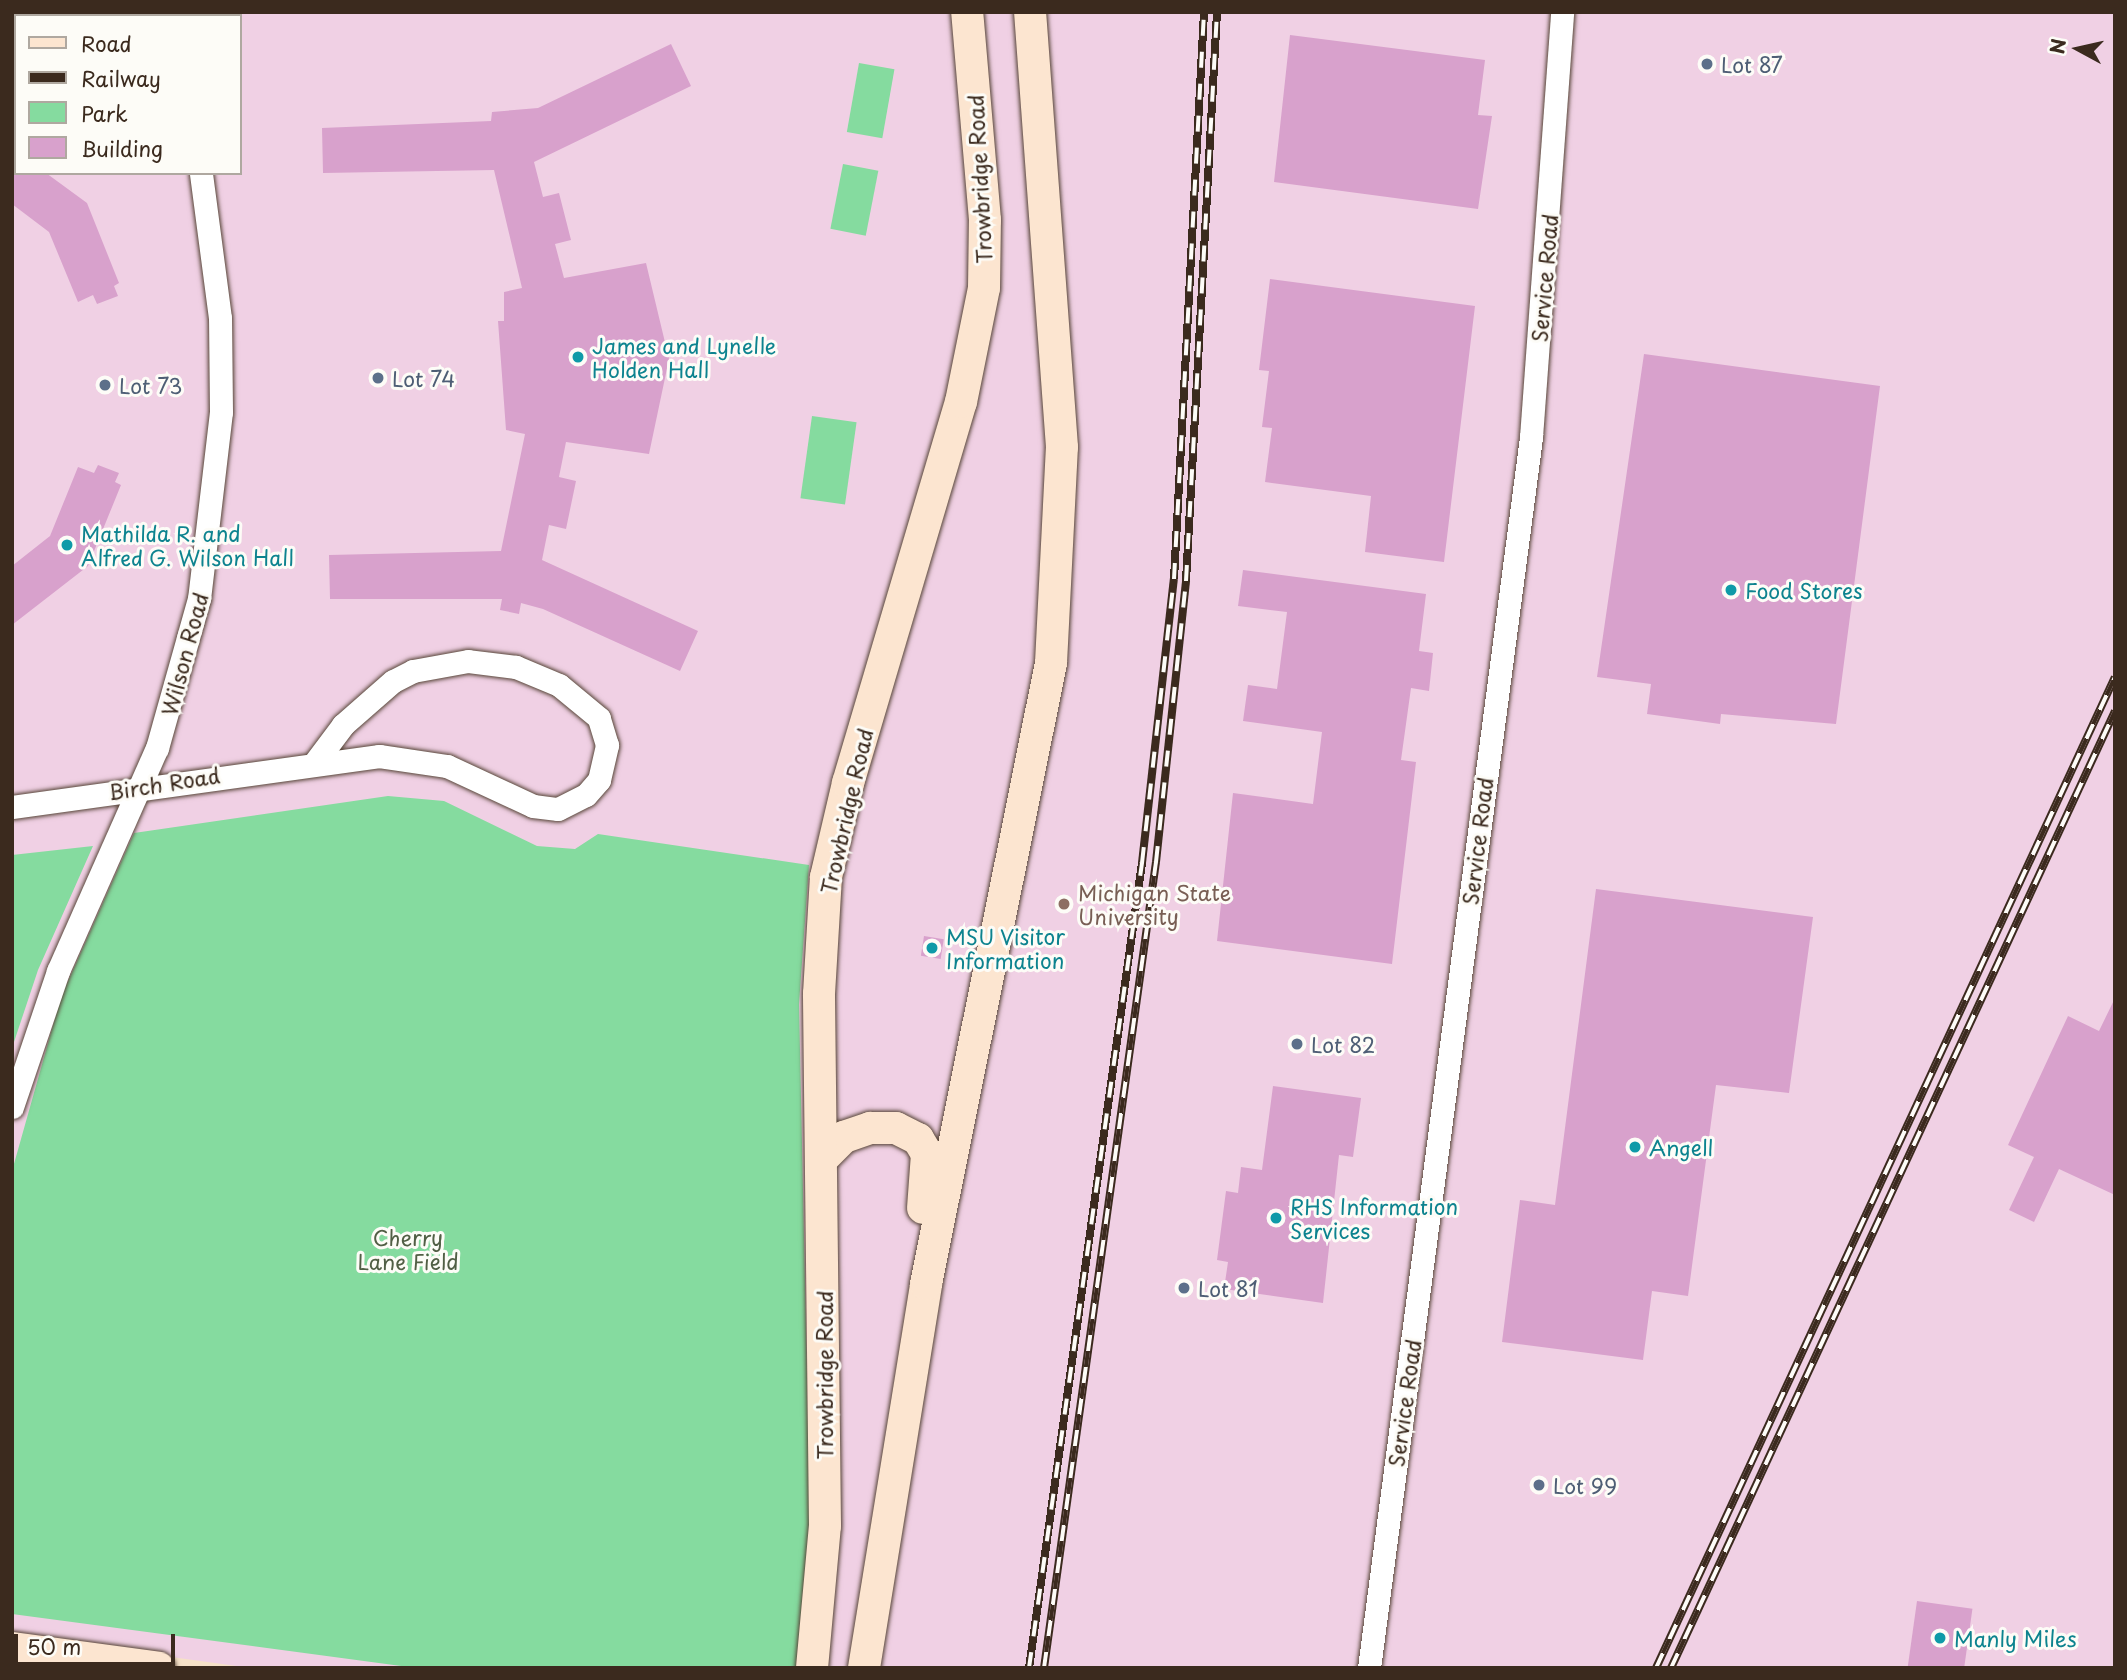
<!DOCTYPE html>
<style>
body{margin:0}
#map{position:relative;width:2127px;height:1680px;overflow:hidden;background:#f6e1c8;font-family:"Playpen Sans",sans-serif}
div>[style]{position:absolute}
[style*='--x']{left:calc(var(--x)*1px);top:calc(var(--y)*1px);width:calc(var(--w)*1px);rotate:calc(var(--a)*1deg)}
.built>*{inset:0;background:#f0d0e4}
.green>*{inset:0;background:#85db9f;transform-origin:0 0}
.building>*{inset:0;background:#d8a1cc;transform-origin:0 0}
.roads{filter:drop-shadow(0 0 2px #574538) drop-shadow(0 0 2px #574538)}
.street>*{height:23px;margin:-11.5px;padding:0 11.5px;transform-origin:11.5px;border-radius:11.5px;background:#fff}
.secondary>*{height:32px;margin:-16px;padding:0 16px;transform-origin:16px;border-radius:16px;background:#fce5d0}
.rail>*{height:8px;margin-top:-4px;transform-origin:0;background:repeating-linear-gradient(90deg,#fdfcf7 0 16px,#3b2a1e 0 32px);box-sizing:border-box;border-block:2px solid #3b2a1e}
.dots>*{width:19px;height:19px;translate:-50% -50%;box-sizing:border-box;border:4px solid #fdfcf7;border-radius:50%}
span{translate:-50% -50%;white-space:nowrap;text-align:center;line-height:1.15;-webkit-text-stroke:6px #fdfcf7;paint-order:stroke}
.service-label{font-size:21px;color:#4e5e75}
.left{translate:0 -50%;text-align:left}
.street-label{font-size:21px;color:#3b2a1e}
.culture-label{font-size:21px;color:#0d838f}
.education-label{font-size:21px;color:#785e54}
.park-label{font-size:21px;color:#515f45}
.frame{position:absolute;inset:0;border:14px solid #3b2a1e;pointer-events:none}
.legend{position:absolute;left:14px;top:14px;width:228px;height:161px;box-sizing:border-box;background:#fdfcf7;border:2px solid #afa8a0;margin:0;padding:9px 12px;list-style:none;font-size:21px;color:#3b2a1e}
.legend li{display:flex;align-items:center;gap:14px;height:35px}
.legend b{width:35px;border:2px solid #afa8a0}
.north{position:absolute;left:2043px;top:14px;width:70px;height:70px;-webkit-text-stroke:5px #fdfcf7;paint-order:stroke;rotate:278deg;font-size:19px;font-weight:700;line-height:28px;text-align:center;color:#3b2a1e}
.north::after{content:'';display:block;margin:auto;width:24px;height:32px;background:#3b2a1e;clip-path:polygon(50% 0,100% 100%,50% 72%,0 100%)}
.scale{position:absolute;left:14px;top:1634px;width:161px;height:32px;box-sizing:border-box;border:4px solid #3b2a1e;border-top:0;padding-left:9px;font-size:21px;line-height:24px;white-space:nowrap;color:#3b2a1e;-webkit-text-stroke:5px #fdfcf7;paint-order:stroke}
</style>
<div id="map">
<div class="built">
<div style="clip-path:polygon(evenodd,12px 12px,2115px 12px,2115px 1668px,251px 1668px,12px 1635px,12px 12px,16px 16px,240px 16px,240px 173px,16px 173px,16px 16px)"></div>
</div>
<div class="green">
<div style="left:859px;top:63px;width:36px;height:70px;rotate:10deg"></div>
<div style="left:843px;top:164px;width:36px;height:66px;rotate:11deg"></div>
<div style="left:812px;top:416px;width:45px;height:83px;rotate:8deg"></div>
<div style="clip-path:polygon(388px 796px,444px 801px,537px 846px,575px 849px,598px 834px,809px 865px,799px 1004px,810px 1515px,796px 1668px,416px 1668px,12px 1614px,12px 1171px,61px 997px,134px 833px)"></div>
<div style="clip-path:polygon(93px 846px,38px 970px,12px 1048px,12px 855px)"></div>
</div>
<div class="building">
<div style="clip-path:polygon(1290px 35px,1485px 60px,1478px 115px,1492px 116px,1478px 209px,1274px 182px)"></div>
<div style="clip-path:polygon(671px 44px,691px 86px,534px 162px,543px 197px,559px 193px,571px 240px,555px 244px,564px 278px,646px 263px,669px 359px,649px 454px,566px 442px,559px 477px,576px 481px,566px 529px,549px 525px,542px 560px,698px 631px,680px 671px,543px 609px,521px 603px,519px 614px,500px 610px,502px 599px,330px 599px,329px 555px,501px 551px,525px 434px,506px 430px,498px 321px,504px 321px,504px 292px,522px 288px,494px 170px,323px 173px,322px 128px,491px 121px,492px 112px,538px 108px)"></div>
<div style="clip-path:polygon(12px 173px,46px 173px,87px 203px,119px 283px,114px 286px,118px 296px,97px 304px,93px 295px,78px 302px,49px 232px,12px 204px)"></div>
<div style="clip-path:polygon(1270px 279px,1475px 306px,1444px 562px,1365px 552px,1371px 496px,1265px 482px,1272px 428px,1262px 427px,1269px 371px,1259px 370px)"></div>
<div style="clip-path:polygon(1644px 354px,1880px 386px,1836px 724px,1721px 714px,1720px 724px,1647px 714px,1651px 684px,1597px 677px)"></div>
<div style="clip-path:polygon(98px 465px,119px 473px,115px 482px,121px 485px,88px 566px,12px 625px,12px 566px,50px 536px,78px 467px,94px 473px)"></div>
<div style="clip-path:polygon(1243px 570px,1426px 594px,1419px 651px,1433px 653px,1429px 691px,1411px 688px,1401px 760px,1416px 762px,1392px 964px,1217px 941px,1233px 793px,1313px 804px,1322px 732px,1243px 721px,1248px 685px,1277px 689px,1287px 612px,1238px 606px)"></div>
<div style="clip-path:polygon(1596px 889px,1813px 917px,1789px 1093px,1716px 1085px,1688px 1296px,1652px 1291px,1643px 1360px,1502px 1342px,1520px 1200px,1555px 1205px)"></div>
<div style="left:924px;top:936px;width:20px;height:20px;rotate:9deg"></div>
<div style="clip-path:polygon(2115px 998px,2115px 1195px,2059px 1169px,2034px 1222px,2009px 1210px,2034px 1157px,2008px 1145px,2068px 1016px,2099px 1031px)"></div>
<div style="clip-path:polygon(1273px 1086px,1361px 1098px,1353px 1157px,1339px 1155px,1323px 1303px,1224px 1289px,1228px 1262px,1217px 1260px,1226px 1191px,1238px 1193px,1241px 1167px,1262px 1170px)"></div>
<div style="left:1917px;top:1601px;width:56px;height:68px;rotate:8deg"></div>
</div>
<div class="roads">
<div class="street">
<div style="--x:157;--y:12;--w:4;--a:76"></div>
<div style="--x:12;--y:807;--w:371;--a:-7.9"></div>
<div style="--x:379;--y:756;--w:69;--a:8.4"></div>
<div style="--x:447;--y:766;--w:95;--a:24.9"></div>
<div style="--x:533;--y:806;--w:25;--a:7"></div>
<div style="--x:558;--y:809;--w:31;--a:-27"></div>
<div style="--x:586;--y:795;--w:20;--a:-49"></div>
<div style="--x:599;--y:780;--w:36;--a:-77"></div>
<div style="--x:607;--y:745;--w:28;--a:-107"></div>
<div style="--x:599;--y:718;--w:52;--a:-140.5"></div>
<div style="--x:559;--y:685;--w:47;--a:-157.3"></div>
<div style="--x:516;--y:667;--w:48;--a:-172.9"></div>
<div style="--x:468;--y:661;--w:56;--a:169.7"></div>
<div style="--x:413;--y:671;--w:22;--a:153"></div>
<div style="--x:393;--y:681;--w:67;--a:138.7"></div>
<div style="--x:343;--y:725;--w:45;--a:126.9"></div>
<div style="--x:12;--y:1107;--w:144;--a:-71.3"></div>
<div style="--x:58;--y:971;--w:244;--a:-66.1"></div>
<div style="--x:157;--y:748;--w:155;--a:-74.3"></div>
<div style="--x:199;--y:599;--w:188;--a:-83.3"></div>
<div style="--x:221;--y:412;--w:94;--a:-90.6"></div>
<div style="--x:220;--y:318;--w:146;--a:-97.5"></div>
<div style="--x:1369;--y:1668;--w:1242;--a:-82.5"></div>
<div style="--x:1531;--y:437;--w:426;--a:-85.8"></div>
</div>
<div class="secondary">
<div style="--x:823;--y:1158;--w:30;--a:-45"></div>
<div style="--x:844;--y:1137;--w:28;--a:-19"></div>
<div style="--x:870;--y:1128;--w:26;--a:0"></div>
<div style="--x:896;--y:1128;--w:25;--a:27"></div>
<div style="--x:918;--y:1139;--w:17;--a:59"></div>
<div style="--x:927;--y:1154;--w:54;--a:94.2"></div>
<div style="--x:12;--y:1648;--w:148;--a:7.7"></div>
<div style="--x:812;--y:1668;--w:143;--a:-84.8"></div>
<div style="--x:825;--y:1526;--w:532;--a:-90.65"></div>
<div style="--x:819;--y:994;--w:117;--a:-86.6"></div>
<div style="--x:826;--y:877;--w:97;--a:-76.8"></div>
<div style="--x:848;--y:783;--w:397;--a:-73.5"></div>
<div style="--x:961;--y:402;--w:116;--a:-78.6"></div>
<div style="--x:984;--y:288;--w:68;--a:-89.2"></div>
<div style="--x:985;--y:220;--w:209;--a:-94.9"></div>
<div style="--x:864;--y:1668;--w:389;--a:-80.8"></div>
<div style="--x:926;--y:1284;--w:633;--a:-78.62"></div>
<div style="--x:1051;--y:663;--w:216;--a:-87.1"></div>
<div style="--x:1062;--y:447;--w:436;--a:-94.2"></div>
</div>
</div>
<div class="rail">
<div style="--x:1029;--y:1668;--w:813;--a:-82.01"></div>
<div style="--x:1142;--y:863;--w:286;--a:-83.6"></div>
<div style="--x:1174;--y:579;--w:568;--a:-86.97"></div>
<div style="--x:1044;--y:1668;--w:814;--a:-82.09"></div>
<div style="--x:1156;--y:862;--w:283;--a:-83.9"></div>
<div style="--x:1186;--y:581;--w:570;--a:-86.88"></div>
<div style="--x:1656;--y:1668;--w:1092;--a:-65.15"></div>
<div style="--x:1671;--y:1668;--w:1055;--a:-65.11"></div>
</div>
<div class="dots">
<div style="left:1707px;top:64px;background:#5c6f8a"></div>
<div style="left:578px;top:357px;background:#0f9aa8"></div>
<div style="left:378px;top:378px;background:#5c6f8a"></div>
<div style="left:105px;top:385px;background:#5c6f8a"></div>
<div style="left:67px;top:545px;background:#0f9aa8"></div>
<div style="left:1731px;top:590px;background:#0f9aa8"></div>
<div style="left:1064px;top:904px;background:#8d6e63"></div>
<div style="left:932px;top:948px;background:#0f9aa8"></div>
<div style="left:1297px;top:1044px;background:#5c6f8a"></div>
<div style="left:1635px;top:1147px;background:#0f9aa8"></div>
<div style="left:1276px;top:1218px;background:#0f9aa8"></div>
<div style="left:1184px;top:1288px;background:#5c6f8a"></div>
<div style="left:1539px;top:1485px;background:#5c6f8a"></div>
<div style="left:1940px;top:1638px;background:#0f9aa8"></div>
</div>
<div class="service-label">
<span class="left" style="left:1721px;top:64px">Lot 87</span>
<span class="left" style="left:392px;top:378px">Lot 74</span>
<span class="left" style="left:119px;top:385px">Lot 73</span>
<span class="left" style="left:1311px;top:1044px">Lot 82</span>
<span class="left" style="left:1198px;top:1288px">Lot 81</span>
<span class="left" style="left:1553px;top:1485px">Lot 99</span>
</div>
<div class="street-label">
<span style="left:979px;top:179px;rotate:-93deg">Trowbridge Road</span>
<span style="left:1544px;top:278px;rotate:-85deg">Service Road</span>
<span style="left:184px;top:654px;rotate:-75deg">Wilson Road</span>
<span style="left:164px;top:783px;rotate:-9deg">Birch Road</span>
<span style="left:846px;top:811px;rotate:-77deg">Trowbridge Road</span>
<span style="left:1477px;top:841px;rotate:-83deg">Service Road</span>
<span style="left:824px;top:1375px;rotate:-90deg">Trowbridge Road</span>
<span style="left:1404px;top:1403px;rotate:-82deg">Service Road</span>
</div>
<div class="culture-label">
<span class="left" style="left:592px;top:357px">James and Lynelle<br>Holden Hall</span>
<span class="left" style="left:81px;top:545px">Mathilda R. and<br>Alfred G. Wilson Hall</span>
<span class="left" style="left:1745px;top:590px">Food Stores</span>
<span class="left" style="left:946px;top:948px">MSU Visitor<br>Information</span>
<span class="left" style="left:1649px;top:1147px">Angell</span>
<span class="left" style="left:1290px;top:1218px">RHS Information<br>Services</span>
<span class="left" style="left:1954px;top:1638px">Manly Miles</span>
</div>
<div class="education-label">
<span class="left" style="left:1078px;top:904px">Michigan State<br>University</span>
</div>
<div class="park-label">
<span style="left:408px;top:1249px">Cherry<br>Lane Field</span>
</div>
<div class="frame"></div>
<ul class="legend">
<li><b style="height:9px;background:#fce5d0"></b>Road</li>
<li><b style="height:9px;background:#3b2a1e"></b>Railway</li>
<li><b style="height:19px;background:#85db9f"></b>Park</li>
<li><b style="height:19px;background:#d8a1cc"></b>Building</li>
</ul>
<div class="north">N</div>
<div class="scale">50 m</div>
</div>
